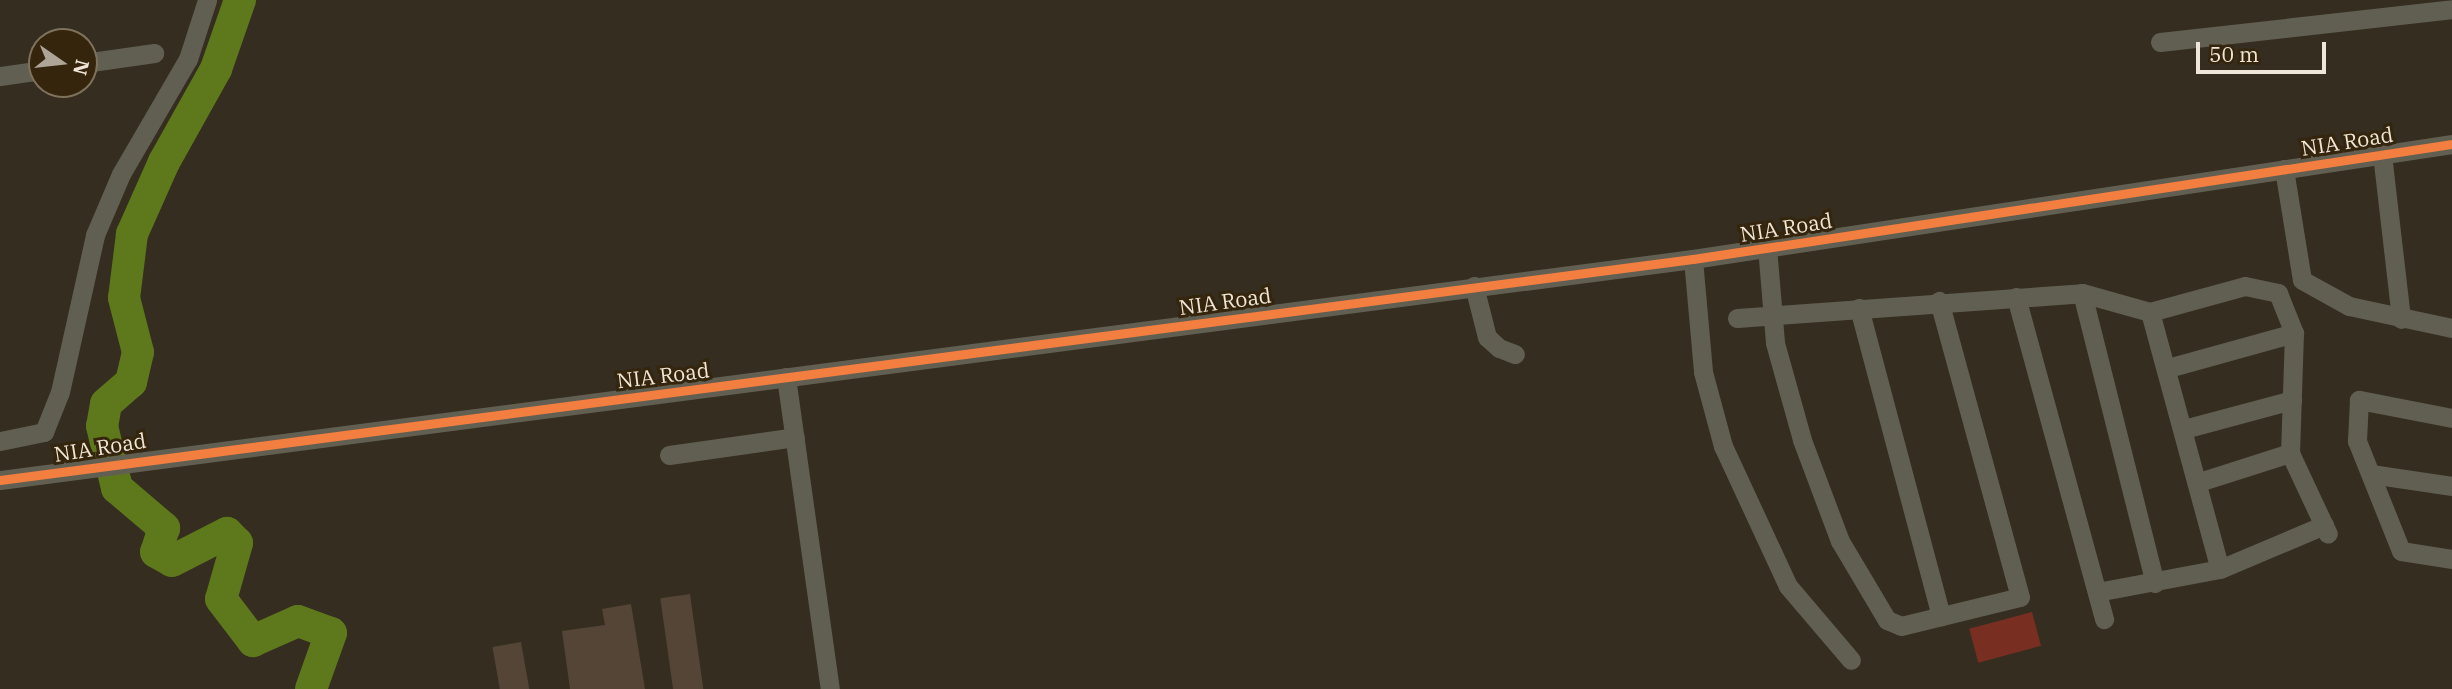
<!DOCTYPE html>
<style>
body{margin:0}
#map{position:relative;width:2452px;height:689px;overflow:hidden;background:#352d1f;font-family:"IBM Plex Serif",serif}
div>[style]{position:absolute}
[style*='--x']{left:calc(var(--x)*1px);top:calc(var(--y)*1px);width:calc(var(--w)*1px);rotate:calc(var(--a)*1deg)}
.green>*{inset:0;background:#782f22;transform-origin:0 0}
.river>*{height:32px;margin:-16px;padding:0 16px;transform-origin:16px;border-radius:16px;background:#5e791b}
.building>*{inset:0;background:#554536;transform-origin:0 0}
.minor>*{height:19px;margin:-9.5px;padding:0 9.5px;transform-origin:9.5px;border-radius:9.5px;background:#615f51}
.cycleway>*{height:9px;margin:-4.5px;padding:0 4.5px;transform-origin:4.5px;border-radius:4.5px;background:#f27e40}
span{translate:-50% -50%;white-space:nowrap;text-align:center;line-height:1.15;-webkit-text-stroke:6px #34250c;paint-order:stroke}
.street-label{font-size:21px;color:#efe6d7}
.north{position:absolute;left:28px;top:28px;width:70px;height:70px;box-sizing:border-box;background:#34250c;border:2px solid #7f725d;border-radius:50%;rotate:104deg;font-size:19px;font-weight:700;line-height:28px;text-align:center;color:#efe6d7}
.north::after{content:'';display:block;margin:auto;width:24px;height:32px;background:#aea597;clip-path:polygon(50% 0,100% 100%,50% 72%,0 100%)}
.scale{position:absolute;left:2196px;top:42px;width:130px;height:32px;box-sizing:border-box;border:4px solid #efe6d7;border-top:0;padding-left:9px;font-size:21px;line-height:24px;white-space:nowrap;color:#efe6d7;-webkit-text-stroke:5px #34250c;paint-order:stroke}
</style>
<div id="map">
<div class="green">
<div style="left:2032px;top:612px;width:35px;height:65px;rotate:75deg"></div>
</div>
<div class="river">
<div style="--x:240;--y:0;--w:73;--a:109.2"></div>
<div style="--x:216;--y:69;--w:107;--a:119.2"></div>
<div style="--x:164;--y:162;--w:79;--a:114"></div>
<div style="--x:132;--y:234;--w:64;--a:97.1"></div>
<div style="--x:124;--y:298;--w:56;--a:75.5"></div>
<div style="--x:138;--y:352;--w:31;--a:103"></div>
<div style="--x:131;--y:382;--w:33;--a:139"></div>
<div style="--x:106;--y:404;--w:22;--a:100"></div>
<div style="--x:102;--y:426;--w:64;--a:76.4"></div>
<div style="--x:117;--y:488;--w:62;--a:40.4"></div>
<div style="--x:164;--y:528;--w:25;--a:108"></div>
<div style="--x:156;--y:552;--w:18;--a:29"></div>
<div style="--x:172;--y:561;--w:62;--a:-27"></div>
<div style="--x:227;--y:533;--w:14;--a:45"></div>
<div style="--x:237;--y:543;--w:58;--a:105.9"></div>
<div style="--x:221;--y:599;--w:53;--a:52.7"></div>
<div style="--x:253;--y:641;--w:49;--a:-24"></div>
<div style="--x:298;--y:621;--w:35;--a:20"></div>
<div style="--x:331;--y:633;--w:59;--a:109.7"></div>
</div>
<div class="building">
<div style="left:690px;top:594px;width:96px;height:30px;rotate:82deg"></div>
<div style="clip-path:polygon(631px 604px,645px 689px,570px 689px,562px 631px,605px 625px,602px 609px)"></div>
<div style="left:521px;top:642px;width:48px;height:29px;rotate:80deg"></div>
</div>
<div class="minor">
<div style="--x:2160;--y:42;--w:294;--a:-6.4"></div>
<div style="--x:84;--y:63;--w:71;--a:-8.1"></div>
<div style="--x:0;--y:76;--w:42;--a:-8.1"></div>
<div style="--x:2382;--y:154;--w:166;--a:83.4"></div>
<div style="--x:2284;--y:169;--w:112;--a:80.8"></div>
<div style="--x:2302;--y:280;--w:54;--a:29"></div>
<div style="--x:2349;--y:306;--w:105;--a:12.1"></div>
<div style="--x:1767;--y:247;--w:96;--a:85.2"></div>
<div style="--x:1775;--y:343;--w:101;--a:74.4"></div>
<div style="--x:1802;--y:440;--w:108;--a:69.4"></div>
<div style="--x:1840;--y:541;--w:92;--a:59.3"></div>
<div style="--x:1887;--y:620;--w:15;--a:23"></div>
<div style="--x:1901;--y:626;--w:122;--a:-13.7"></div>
<div style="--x:2020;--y:597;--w:307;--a:-105.3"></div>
<div style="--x:1693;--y:259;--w:113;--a:84.9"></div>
<div style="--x:1703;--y:372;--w:77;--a:74.9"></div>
<div style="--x:1723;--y:446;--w:154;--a:65.1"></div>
<div style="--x:1788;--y:586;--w:97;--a:49.6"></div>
<div style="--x:1474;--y:286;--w:53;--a:75.7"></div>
<div style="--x:1487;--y:337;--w:16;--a:43"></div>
<div style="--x:1499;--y:348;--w:17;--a:21"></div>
<div style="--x:2082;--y:293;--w:299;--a:75.9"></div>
<div style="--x:2016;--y:297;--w:334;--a:74.7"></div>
<div style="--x:1859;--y:308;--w:319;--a:75.1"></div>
<div style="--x:2150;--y:312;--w:266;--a:74.8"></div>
<div style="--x:1737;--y:318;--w:346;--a:-4.1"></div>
<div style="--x:2082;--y:293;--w:71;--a:15.6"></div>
<div style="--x:2150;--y:312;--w:98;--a:-15.3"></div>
<div style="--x:2245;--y:286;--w:34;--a:12"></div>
<div style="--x:2278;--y:293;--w:43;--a:68.2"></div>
<div style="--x:2294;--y:333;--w:120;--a:91.9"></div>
<div style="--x:2290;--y:453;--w:89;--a:64.9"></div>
<div style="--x:2168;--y:368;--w:131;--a:-15.5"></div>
<div style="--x:786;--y:377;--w:315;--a:82"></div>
<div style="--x:2452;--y:418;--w:95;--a:-169"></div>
<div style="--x:2359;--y:400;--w:41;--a:92.8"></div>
<div style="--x:2357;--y:441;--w:118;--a:68.2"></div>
<div style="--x:2401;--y:551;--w:52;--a:8.9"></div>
<div style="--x:2184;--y:429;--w:112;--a:-15"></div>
<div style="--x:0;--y:441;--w:45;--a:-11.6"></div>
<div style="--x:44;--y:432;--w:43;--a:-68.2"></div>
<div style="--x:60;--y:392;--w:161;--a:-77.4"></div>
<div style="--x:95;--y:235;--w:66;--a:-66.9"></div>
<div style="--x:121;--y:174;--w:133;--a:-59.8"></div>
<div style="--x:188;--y:59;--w:62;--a:-72.1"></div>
<div style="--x:669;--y:455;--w:127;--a:-8.1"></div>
<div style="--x:2371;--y:474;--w:82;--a:8.4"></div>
<div style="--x:0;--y:480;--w:1707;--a:-7.44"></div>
<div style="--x:1693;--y:259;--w:768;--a:-8.62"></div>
<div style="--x:2199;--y:482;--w:96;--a:-17.7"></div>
<div style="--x:2097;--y:592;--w:125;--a:-10.6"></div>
<div style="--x:2220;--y:569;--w:113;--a:-22.9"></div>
</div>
<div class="cycleway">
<div style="--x:0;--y:480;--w:1707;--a:-7.44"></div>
<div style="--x:1693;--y:259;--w:768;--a:-8.62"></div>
</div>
<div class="street-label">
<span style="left:2347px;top:141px;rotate:-9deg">NIA Road</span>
<span style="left:1786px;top:227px;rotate:-9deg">NIA Road</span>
<span style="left:1225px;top:301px;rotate:-8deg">NIA Road</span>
<span style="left:663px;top:375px;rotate:-7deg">NIA Road</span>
<span style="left:100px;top:447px;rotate:-9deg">NIA Road</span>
</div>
<div class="north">N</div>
<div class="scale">50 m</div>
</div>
